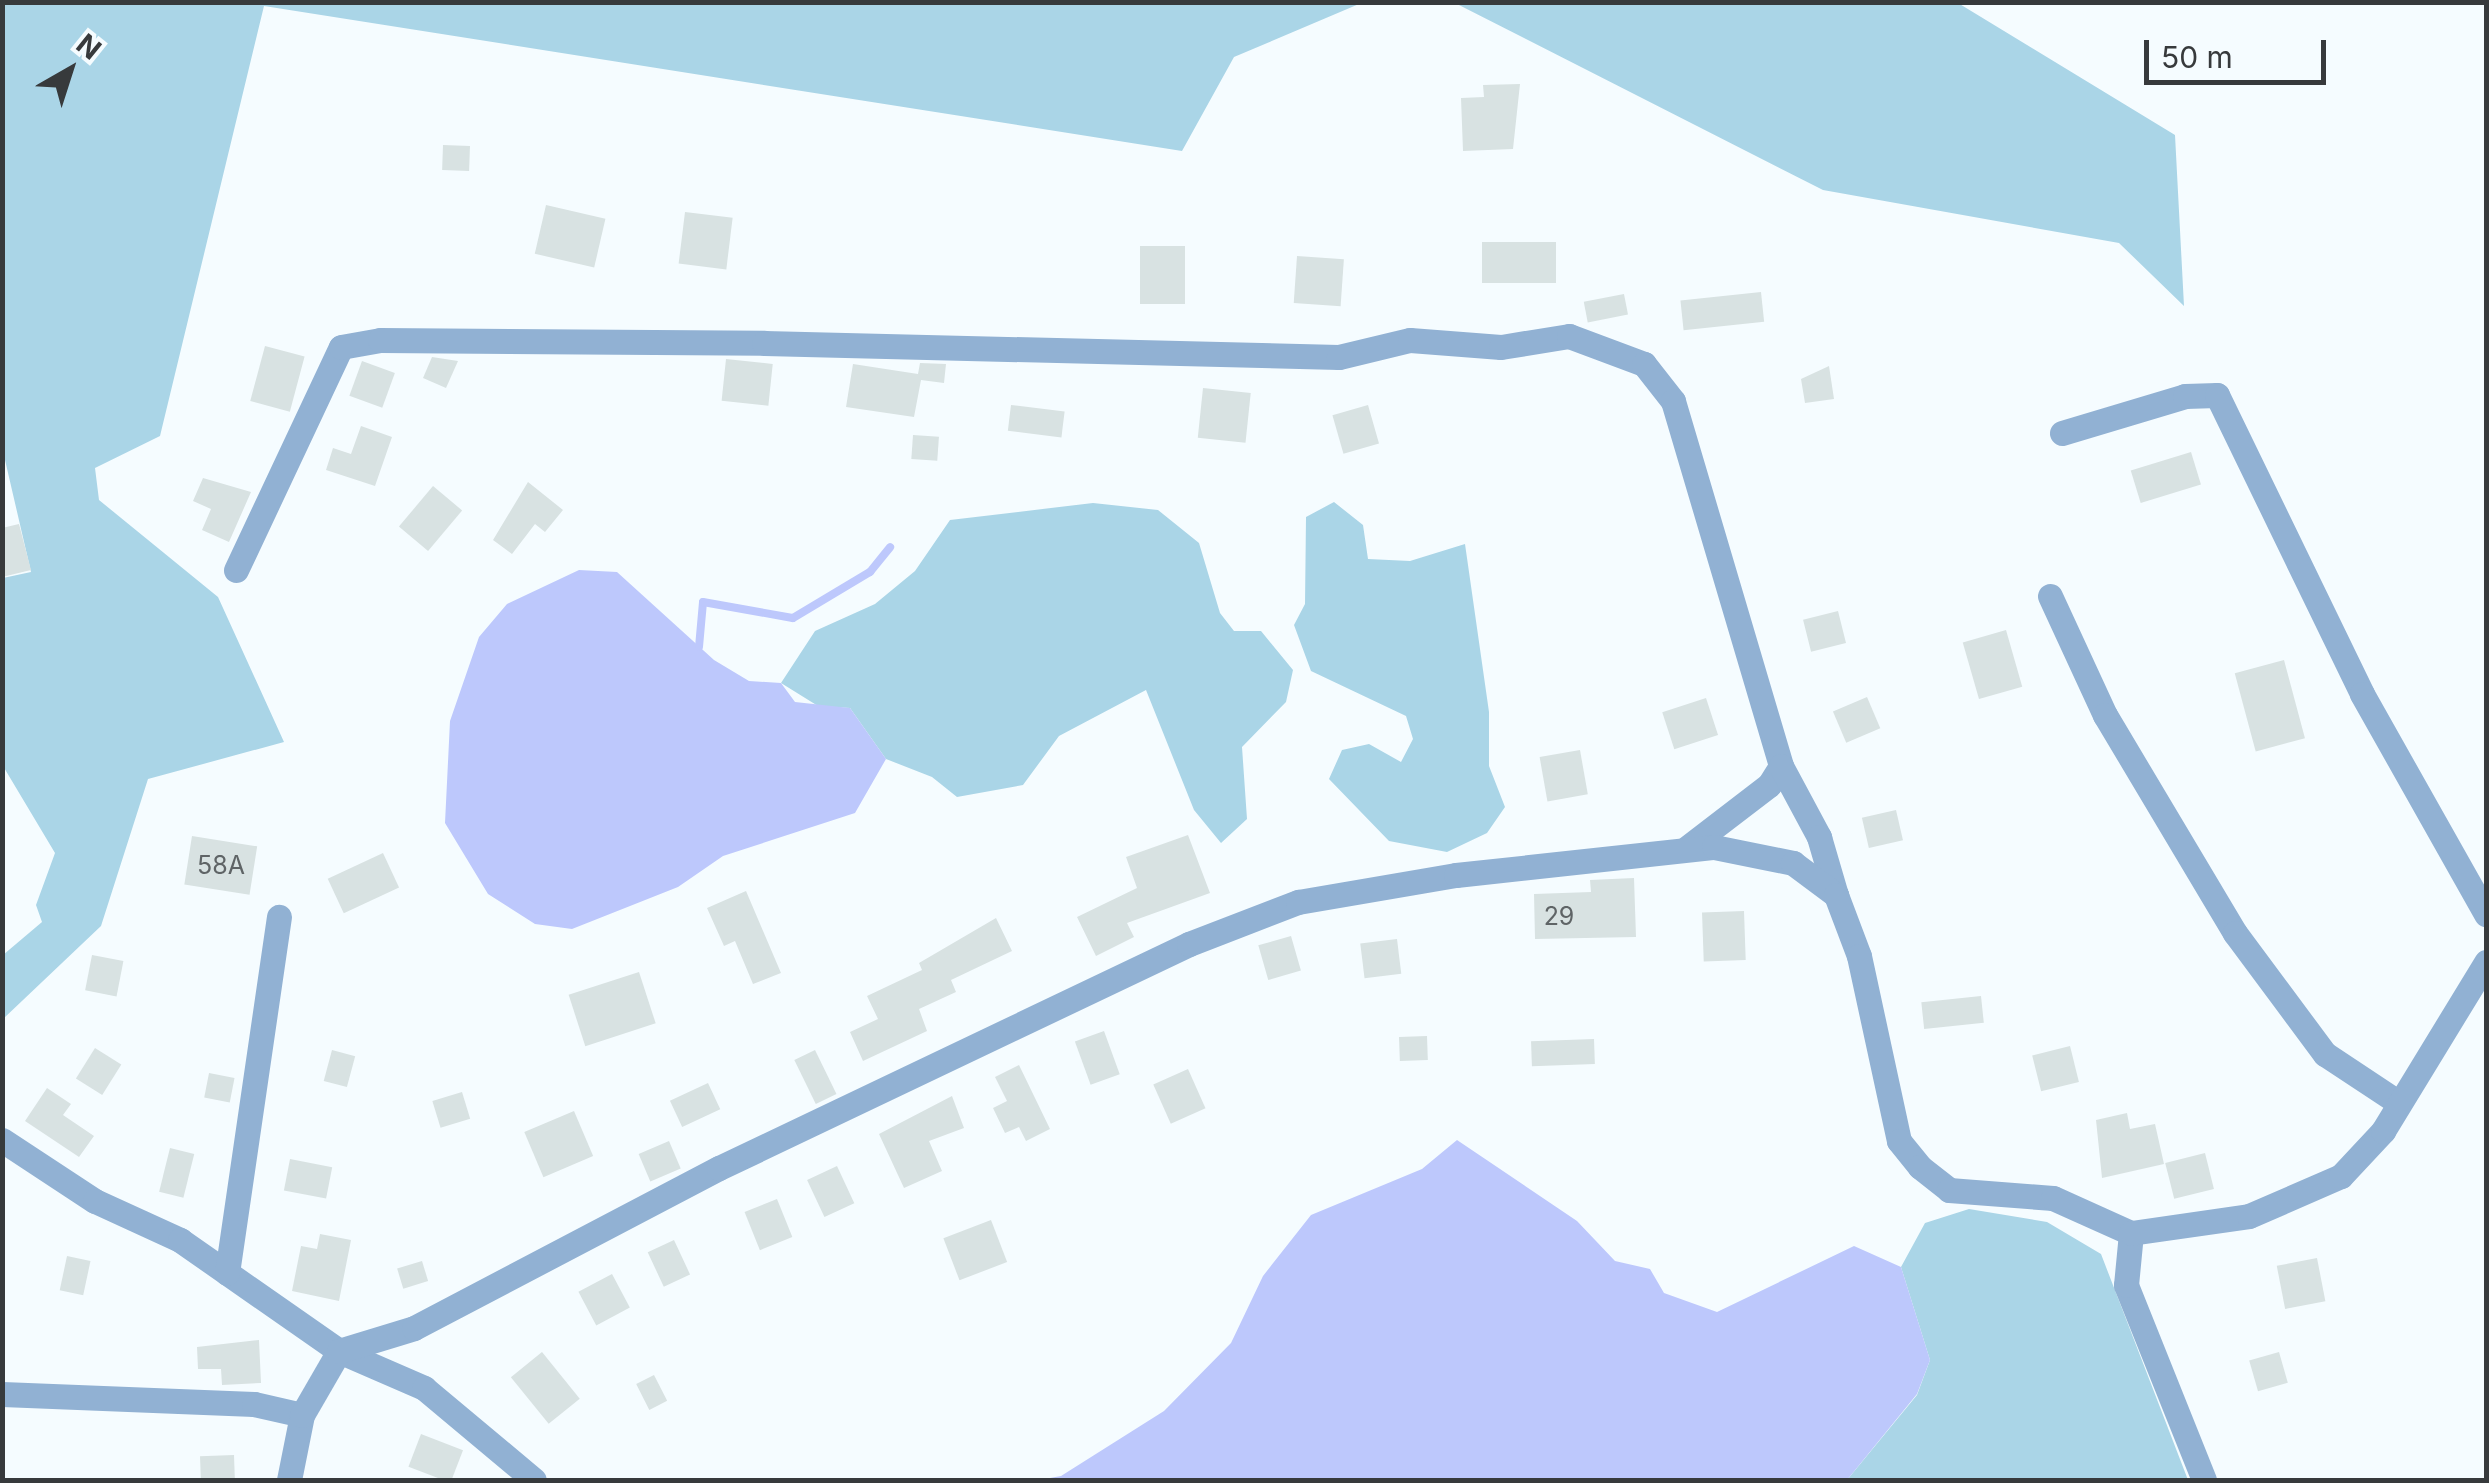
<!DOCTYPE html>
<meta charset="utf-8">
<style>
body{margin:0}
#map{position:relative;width:2489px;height:1483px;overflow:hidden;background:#f5fcff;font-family:Inter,sans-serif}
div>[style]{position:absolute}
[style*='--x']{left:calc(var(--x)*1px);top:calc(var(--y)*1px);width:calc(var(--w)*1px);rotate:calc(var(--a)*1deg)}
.green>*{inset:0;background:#aad5e7}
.water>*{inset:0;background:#bdc8fc}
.stream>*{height:8px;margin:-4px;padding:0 4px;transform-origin:4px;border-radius:4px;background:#bdc8fc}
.building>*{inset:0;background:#d8e2e2;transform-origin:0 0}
.minor>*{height:25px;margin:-12.5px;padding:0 12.5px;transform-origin:12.5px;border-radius:12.5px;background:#91b1d3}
span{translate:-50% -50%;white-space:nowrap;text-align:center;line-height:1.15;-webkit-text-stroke:10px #f5fcff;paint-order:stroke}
.number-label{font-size:25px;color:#5f6466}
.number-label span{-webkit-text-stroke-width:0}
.frame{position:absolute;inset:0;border:5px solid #373a3c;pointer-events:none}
.north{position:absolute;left:20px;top:20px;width:100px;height:100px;-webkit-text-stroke:8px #f5fcff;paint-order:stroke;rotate:39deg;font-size:28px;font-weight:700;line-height:40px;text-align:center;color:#373a3c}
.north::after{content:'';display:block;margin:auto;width:35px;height:45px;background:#373a3c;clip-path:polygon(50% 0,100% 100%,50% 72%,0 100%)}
.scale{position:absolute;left:2144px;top:40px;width:182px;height:45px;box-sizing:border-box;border:5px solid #373a3c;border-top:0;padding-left:12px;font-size:30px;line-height:35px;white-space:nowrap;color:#373a3c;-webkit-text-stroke:8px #f5fcff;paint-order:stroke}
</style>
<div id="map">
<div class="green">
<div style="clip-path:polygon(3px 3px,1359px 3px,1359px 4px,1234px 57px,1182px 151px,264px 6px,160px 436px,95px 468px,99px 500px,218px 597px,284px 742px,148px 779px,101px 926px,3px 1019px,3px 955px,42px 922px,36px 905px,55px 853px,3px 766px,3px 578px,31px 572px,2px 447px)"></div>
<div style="clip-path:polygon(1455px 3px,1958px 3px,2175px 135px,2184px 306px,2119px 243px,1823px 190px)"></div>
<div style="clip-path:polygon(1334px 502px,1363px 525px,1368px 559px,1410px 561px,1465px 544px,1489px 712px,1489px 766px,1505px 807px,1487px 833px,1447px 852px,1389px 841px,1329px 779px,1342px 750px,1369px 744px,1401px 762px,1413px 739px,1406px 716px,1311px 671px,1294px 625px,1305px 604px,1306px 517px)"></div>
<div style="clip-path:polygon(1093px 503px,1158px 510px,1199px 543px,1220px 613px,1234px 631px,1261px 631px,1293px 670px,1286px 702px,1242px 747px,1247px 819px,1221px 843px,1194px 810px,1146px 690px,1059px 736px,1023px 785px,957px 797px,932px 777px,886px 759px,850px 708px,818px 706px,781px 683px,815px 631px,875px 604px,915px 571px,950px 520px)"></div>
<div style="clip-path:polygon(1969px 1209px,2047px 1222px,2101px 1254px,2188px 1480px,1847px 1480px,1917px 1395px,1930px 1360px,1901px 1267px,1925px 1223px)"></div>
</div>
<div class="water">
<div style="clip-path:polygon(579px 570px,617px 572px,714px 660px,749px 681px,781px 683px,795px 702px,850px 708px,886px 759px,855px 813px,723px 856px,678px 887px,572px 929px,535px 924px,488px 894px,445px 823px,450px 721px,479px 637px,507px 604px)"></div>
<div style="clip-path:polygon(1457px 1140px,1577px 1221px,1615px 1261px,1650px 1269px,1664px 1293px,1717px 1312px,1854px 1246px,1901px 1267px,1930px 1360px,1917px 1394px,1847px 1480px,1039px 1480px,1061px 1476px,1164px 1411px,1231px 1343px,1263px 1276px,1311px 1215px,1422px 1169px)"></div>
</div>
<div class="stream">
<div style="--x:699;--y:647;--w:45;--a:-84.9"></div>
<div style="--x:703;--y:602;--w:91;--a:10.1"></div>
<div style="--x:793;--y:618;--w:90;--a:-30.9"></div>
<div style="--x:870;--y:572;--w:32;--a:-51"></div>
</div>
<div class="building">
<div style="clip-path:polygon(1520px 84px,1513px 149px,1463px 151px,1461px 98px,1484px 97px,1483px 85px)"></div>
<div style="left:443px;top:145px;width:27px;height:25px;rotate:2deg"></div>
<div style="left:546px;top:205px;width:61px;height:50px;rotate:13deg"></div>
<div style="left:685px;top:212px;width:48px;height:52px;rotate:7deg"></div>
<div style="left:1556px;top:242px;width:41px;height:74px;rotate:90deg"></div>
<div style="left:1140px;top:246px;width:45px;height:58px"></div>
<div style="left:1297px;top:256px;width:47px;height:47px;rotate:4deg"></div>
<div style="left:1761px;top:292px;width:30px;height:81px;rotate:84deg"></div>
<div style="left:1624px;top:294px;width:21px;height:41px;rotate:79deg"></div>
<div style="left:265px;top:346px;width:41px;height:57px;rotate:15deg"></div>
<div style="clip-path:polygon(432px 357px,458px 361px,446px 388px,423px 378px)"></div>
<div style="left:726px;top:359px;width:47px;height:42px;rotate:6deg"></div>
<div style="left:362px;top:361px;width:35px;height:37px;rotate:20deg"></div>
<div style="clip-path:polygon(920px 363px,946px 364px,944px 383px,921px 380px,914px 417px,846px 407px,853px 364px,918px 374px)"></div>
<div style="clip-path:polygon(1829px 366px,1834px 399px,1805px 403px,1801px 379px)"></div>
<div style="left:1203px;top:388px;width:48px;height:50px;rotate:6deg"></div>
<div style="left:1011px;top:405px;width:54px;height:26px;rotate:7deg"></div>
<div style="left:1368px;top:405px;width:40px;height:37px;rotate:74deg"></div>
<div style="clip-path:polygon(361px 426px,392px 437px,375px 486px,326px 470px,333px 448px,351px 454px)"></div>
<div style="left:913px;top:435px;width:26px;height:24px;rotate:4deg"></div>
<div style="left:2191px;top:452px;width:34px;height:63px;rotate:73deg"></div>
<div style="clip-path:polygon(203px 478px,251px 492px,229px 542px,202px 530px,211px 509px,193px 501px)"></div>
<div style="clip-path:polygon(528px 482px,563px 510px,545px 532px,535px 524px,512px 554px,493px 540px)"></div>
<div style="left:433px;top:486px;width:38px;height:53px;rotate:40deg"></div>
<div style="clip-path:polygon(19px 524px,31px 570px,2px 577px,2px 528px)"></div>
<div style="left:1838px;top:611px;width:33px;height:36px;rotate:76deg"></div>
<div style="left:2006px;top:630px;width:59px;height:45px;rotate:74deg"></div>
<div style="left:2284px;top:660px;width:81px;height:51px;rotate:75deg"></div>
<div style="left:1867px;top:697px;width:34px;height:37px;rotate:67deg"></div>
<div style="left:1706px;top:698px;width:39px;height:46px;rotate:72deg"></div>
<div style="left:1580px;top:750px;width:45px;height:41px;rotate:80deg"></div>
<div style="left:1896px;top:810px;width:31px;height:35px;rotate:77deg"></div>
<div style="clip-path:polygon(1188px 835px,1210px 893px,1127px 923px,1134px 937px,1096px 956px,1077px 917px,1137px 888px,1126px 857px)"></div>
<div style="left:192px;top:836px;width:66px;height:49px;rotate:9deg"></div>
<div style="left:383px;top:853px;width:38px;height:61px;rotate:65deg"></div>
<div style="clip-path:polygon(1634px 878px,1636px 937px,1535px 939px,1534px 894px,1591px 892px,1590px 880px)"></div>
<div style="clip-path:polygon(746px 891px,781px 973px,753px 984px,735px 941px,724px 946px,707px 908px)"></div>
<div style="left:1744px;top:911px;width:49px;height:42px;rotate:88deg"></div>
<div style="clip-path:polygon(996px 918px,1012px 951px,951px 980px,956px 992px,919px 1009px,927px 1031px,863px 1061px,850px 1032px,878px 1019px,867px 996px,922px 970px,919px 963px)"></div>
<div style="left:1291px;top:936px;width:36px;height:34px;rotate:74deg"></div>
<div style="left:1397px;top:939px;width:35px;height:37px;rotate:83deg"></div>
<div style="left:92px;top:955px;width:32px;height:36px;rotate:11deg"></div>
<div style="left:639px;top:972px;width:54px;height:74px;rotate:72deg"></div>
<div style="left:1981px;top:996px;width:27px;height:60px;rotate:84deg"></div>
<div style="left:1104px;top:1031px;width:46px;height:31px;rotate:70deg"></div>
<div style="left:1427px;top:1036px;width:24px;height:28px;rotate:88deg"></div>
<div style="left:1594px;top:1039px;width:25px;height:63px;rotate:88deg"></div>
<div style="left:2070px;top:1046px;width:37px;height:39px;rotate:76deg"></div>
<div style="left:95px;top:1048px;width:31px;height:36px;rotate:32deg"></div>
<div style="left:332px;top:1050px;width:24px;height:32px;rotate:15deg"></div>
<div style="left:815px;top:1050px;width:49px;height:23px;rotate:64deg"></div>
<div style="clip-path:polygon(1019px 1065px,1050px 1129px,1026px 1141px,1019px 1127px,1005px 1133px,993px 1108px,1007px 1101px,995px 1077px)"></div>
<div style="left:1188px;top:1069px;width:43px;height:38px;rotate:66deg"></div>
<div style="left:209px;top:1073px;width:26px;height:25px;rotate:11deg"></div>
<div style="left:708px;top:1083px;width:29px;height:42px;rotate:65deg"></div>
<div style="clip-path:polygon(47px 1088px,71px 1104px,63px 1115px,94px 1136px,79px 1157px,25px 1121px)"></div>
<div style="left:462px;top:1092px;width:28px;height:31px;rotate:73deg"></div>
<div style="clip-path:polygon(952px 1096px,964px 1128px,929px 1141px,942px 1171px,904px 1188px,879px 1134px)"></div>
<div style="left:574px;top:1111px;width:49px;height:54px;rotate:67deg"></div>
<div style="clip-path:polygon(2127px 1113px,2130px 1129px,2155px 1124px,2164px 1164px,2102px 1178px,2096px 1120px)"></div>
<div style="left:669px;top:1141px;width:30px;height:33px;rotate:67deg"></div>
<div style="left:170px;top:1148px;width:25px;height:45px;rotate:14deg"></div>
<div style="left:2205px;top:1153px;width:37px;height:41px;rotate:76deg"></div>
<div style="left:290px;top:1159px;width:43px;height:32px;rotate:11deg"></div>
<div style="left:837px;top:1166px;width:41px;height:33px;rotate:65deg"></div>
<div style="left:777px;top:1199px;width:41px;height:35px;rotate:68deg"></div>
<div style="left:991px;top:1220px;width:45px;height:51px;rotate:69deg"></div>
<div style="clip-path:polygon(320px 1234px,351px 1240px,339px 1301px,292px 1291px,301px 1246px,317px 1249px)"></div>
<div style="left:674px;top:1240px;width:38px;height:29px;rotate:65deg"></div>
<div style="left:67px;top:1256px;width:24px;height:35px;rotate:12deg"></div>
<div style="left:2317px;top:1258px;width:44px;height:41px;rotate:79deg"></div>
<div style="left:422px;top:1261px;width:21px;height:26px;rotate:73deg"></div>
<div style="left:612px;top:1274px;width:38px;height:38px;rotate:62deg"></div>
<div style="clip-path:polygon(259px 1340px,261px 1383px,222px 1385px,221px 1369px,198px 1369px,197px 1347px)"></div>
<div style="left:542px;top:1352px;width:60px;height:40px;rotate:51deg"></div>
<div style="left:2279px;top:1352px;width:32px;height:31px;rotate:74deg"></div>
<div style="left:654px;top:1375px;width:29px;height:20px;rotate:63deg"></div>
<div style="left:421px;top:1434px;width:45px;height:35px;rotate:21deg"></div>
<div style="left:234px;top:1455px;width:25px;height:34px;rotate:88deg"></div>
</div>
<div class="minor">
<div style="--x:2062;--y:433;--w:128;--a:-16.7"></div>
<div style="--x:2185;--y:396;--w:32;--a:-2"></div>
<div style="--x:2217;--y:395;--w:332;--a:64.1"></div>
<div style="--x:2362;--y:694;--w:253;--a:60.6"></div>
<div style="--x:236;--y:570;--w:246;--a:-64.8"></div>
<div style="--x:341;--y:347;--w:40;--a:-10"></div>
<div style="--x:380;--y:340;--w:384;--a:0.4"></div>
<div style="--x:764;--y:343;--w:575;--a:1.39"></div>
<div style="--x:1339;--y:357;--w:73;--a:-13.5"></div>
<div style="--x:1410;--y:340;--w:91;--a:4.4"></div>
<div style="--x:1501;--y:347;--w:69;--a:-9.2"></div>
<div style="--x:1569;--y:336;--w:80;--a:20.5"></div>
<div style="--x:1644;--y:364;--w:47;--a:51.9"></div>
<div style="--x:1673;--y:401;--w:381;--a:73.5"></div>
<div style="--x:1781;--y:766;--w:22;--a:122"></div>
<div style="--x:1769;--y:785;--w:103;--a:142.5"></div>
<div style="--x:2050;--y:596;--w:131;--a:65.2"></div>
<div style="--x:2105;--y:715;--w:254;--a:59.2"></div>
<div style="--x:2235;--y:933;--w:151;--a:53.4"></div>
<div style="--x:2325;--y:1054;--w:89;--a:33.5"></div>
<div style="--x:1781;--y:766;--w:81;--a:61.8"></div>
<div style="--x:1819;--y:837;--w:60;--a:73.7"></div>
<div style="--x:2;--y:1140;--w:111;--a:33.3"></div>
<div style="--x:95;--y:1201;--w:94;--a:24.6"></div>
<div style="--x:180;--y:1240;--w:194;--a:34.9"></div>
<div style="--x:339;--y:1351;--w:93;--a:23.5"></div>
<div style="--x:424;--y:1388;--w:143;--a:39.9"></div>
<div style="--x:227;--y:1273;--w:360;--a:-81.7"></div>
<div style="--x:2;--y:1394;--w:252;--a:2.3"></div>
<div style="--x:254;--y:1404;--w:49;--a:12.9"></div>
<div style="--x:289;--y:1480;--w:66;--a:-78.7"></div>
<div style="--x:302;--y:1415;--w:74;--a:-60"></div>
<div style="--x:339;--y:1351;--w:78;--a:-17"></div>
<div style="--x:414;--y:1328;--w:344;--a:-27.7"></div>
<div style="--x:719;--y:1168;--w:521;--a:-25.48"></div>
<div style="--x:1189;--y:944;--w:117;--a:-21.1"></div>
<div style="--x:1298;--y:902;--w:160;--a:-9.7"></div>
<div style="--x:1456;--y:875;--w:260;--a:-6.2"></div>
<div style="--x:1714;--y:847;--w:81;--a:11.4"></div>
<div style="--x:1793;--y:863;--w:54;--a:36.7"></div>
<div style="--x:1836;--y:895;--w:65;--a:69.3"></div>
<div style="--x:1859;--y:956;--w:189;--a:77.8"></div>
<div style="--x:1899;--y:1141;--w:33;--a:51"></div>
<div style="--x:1920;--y:1167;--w:37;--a:38"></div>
<div style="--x:1949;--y:1190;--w:104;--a:4.4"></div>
<div style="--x:2053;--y:1198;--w:85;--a:24.2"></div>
<div style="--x:2204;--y:1480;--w:210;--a:-111.8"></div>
<div style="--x:2126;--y:1285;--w:52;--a:-84.5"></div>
<div style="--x:2131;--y:1233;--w:119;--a:-8.2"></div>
<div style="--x:2249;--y:1216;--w:100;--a:-23.5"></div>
<div style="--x:2341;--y:1176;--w:62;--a:-47"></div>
<div style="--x:2383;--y:1131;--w:198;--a:-58.6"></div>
</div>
<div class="number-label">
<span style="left:221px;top:865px">58А</span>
<span style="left:1559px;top:916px">29</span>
</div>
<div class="frame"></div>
<div class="north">N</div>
<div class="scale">50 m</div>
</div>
